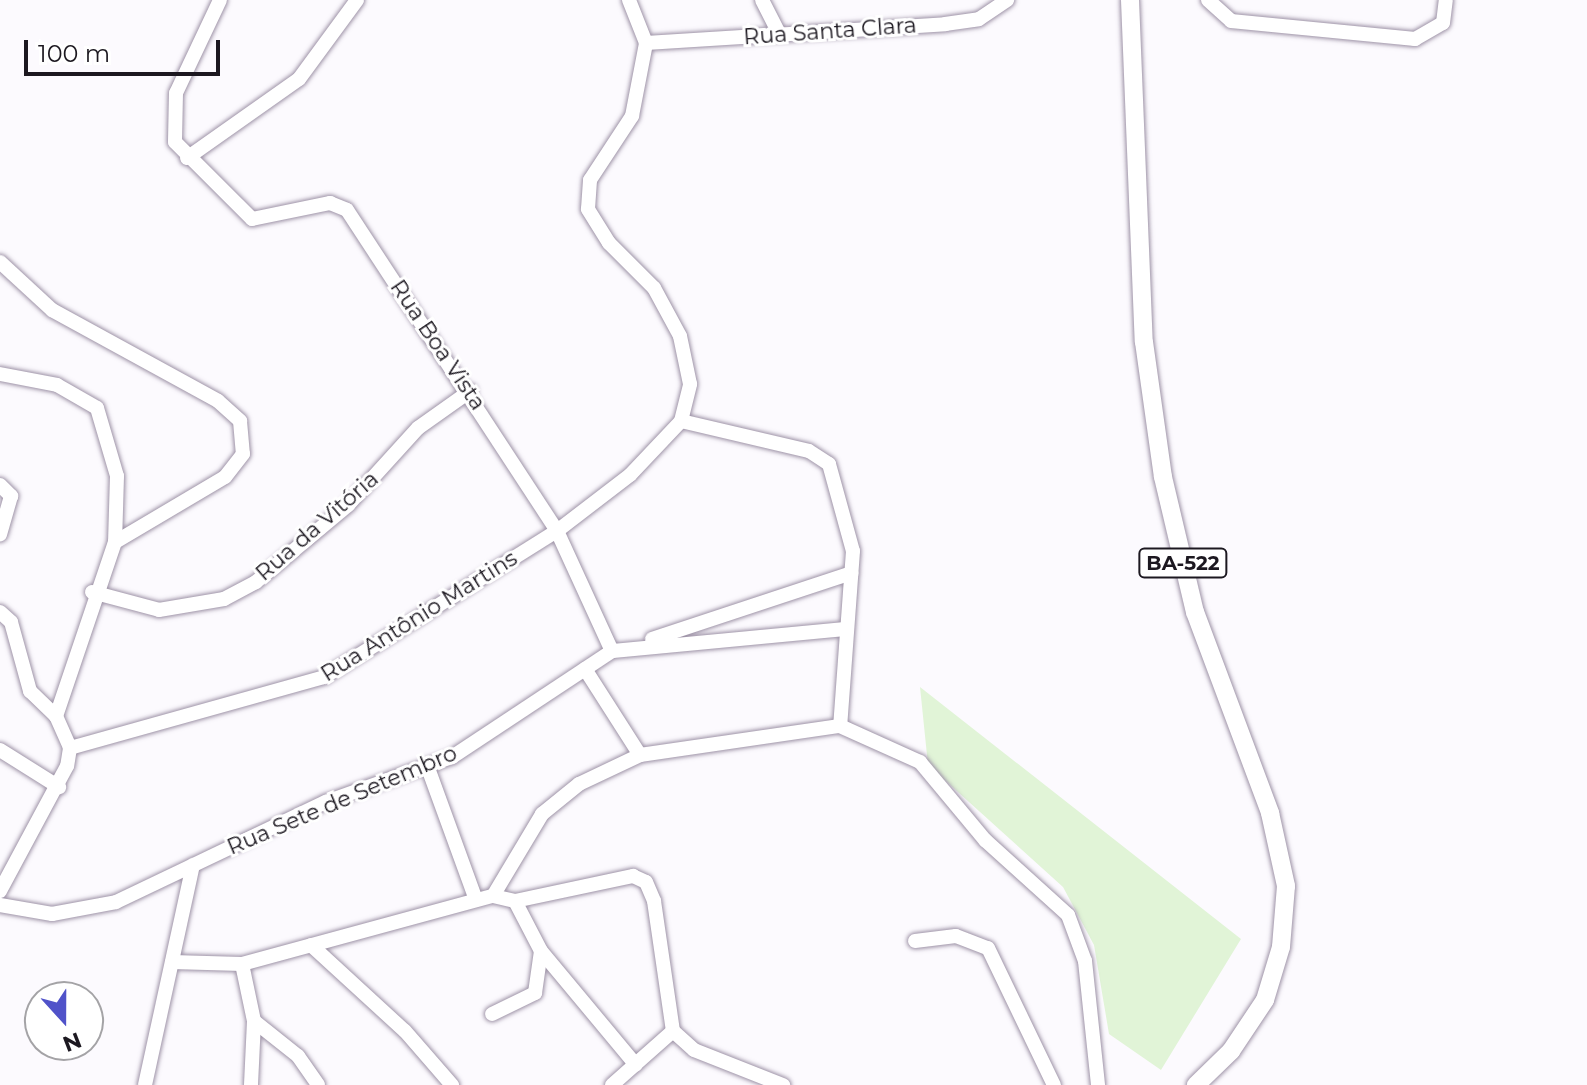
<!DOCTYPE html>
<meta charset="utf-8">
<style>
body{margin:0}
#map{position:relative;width:1587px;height:1085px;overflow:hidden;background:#fcfafe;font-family:Montserrat,sans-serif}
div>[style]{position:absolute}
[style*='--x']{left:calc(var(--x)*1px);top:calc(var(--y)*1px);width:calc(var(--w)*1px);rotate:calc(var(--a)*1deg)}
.green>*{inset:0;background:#e1f4d7}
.roads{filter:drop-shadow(0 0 2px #9e93a7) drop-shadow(0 0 2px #9e93a7)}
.minor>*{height:14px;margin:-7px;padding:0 7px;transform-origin:7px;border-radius:7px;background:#fff}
.major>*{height:18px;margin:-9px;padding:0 9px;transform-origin:9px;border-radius:9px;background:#fff}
span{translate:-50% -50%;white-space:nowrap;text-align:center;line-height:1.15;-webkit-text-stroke:6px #fff;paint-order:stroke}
.shield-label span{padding:2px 6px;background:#fff;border:2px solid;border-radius:6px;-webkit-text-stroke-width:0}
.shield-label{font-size:20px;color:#1c1820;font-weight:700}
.street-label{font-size:22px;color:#1c1820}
.north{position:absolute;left:24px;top:981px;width:80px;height:80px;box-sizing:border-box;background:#fff;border:2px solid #a4a3a6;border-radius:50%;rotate:159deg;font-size:22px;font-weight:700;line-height:32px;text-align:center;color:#1c1820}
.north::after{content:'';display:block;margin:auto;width:28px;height:36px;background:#5052c9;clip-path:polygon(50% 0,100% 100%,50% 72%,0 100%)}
.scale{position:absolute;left:24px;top:40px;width:196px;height:36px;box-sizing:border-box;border:4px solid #1c1820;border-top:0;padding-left:10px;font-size:24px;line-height:28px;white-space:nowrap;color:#1c1820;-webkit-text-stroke:6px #fff;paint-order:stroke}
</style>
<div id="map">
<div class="green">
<div style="clip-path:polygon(920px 687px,1241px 939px,1161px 1070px,1109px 1034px,1094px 945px,1063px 887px,928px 765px)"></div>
</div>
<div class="roads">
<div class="minor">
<div style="--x:220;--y:0;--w:103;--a:115.3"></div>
<div style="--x:176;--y:93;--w:49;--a:91.2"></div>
<div style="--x:175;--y:142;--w:109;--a:45"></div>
<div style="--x:252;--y:219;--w:80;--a:-11.6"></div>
<div style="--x:330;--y:203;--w:18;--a:22"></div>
<div style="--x:347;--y:210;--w:384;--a:56.8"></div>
<div style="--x:557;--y:531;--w:132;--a:65.4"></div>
<div style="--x:629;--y:0;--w:46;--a:68.4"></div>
<div style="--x:762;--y:0;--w:37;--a:63"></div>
<div style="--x:1208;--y:0;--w:31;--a:42"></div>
<div style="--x:1231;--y:21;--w:185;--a:5.6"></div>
<div style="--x:1415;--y:39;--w:32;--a:-30"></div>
<div style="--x:1443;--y:23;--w:23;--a:-83"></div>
<div style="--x:646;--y:43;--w:300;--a:-3.6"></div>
<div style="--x:945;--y:24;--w:34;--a:-8"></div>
<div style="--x:979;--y:19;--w:34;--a:-34"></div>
<div style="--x:187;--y:158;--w:137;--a:-35.2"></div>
<div style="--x:299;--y:79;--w:98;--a:-53.7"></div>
<div style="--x:0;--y:262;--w:71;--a:42.7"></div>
<div style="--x:52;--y:310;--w:189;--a:28.7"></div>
<div style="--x:218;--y:401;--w:30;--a:42"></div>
<div style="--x:240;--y:421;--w:33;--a:85"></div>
<div style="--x:243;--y:454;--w:29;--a:128"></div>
<div style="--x:225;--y:477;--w:128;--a:149.4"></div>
<div style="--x:0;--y:374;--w:58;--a:10.9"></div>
<div style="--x:57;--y:385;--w:46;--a:29.9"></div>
<div style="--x:97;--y:408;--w:71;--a:73.6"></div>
<div style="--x:117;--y:476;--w:66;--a:91.7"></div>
<div style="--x:115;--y:542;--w:184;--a:108.7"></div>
<div style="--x:56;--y:716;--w:35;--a:66"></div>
<div style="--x:70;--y:748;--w:18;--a:99"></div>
<div style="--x:67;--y:766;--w:142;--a:118.2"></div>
<div style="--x:681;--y:421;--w:131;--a:13.2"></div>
<div style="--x:809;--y:451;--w:24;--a:33"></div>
<div style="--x:829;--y:464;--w:90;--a:74.6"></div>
<div style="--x:853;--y:551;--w:175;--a:94.2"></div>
<div style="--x:0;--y:485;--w:16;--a:45"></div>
<div style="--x:11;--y:496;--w:40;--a:106"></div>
<div style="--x:92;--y:592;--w:69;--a:15"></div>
<div style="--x:159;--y:610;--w:66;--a:-9.6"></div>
<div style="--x:224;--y:599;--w:36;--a:-28"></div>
<div style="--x:256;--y:582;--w:120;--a:-39.9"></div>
<div style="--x:348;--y:505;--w:104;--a:-47.7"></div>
<div style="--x:418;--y:428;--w:64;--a:-35.4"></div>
<div style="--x:0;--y:612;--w:15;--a:42"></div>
<div style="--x:11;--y:622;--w:72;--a:74.6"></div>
<div style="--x:30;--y:691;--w:36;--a:44"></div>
<div style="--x:652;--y:639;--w:210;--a:-18.3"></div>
<div style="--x:585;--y:669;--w:102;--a:57.4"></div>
<div style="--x:70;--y:748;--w:264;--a:-15.6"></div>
<div style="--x:324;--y:677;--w:275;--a:-32.1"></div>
<div style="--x:557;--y:531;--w:92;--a:-37.5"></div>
<div style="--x:630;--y:475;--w:74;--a:-46.6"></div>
<div style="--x:681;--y:421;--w:38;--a:-76"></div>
<div style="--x:690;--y:384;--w:49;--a:-101.8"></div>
<div style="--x:680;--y:336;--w:55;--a:-118.4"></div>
<div style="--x:654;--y:288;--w:64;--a:-135"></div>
<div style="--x:609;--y:243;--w:40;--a:-122"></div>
<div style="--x:588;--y:209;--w:29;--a:-86"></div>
<div style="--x:590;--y:180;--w:77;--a:-56.7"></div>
<div style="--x:632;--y:116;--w:74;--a:-79.1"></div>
<div style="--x:0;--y:750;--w:70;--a:32.1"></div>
<div style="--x:428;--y:768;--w:140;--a:70"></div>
<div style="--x:493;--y:896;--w:96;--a:-59.1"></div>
<div style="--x:542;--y:814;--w:48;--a:-39"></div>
<div style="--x:579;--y:784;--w:68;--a:-25.4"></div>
<div style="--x:640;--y:755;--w:202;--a:-8.3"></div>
<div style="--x:840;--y:726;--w:88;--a:24.2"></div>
<div style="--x:920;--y:762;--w:102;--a:50.2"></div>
<div style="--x:985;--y:840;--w:112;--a:42.1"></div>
<div style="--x:1068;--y:915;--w:49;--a:69.7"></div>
<div style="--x:1085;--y:961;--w:125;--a:84"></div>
<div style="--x:515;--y:901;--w:56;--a:62.5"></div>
<div style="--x:541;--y:951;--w:148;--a:50.2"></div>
<div style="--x:0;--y:905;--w:53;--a:9.8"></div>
<div style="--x:52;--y:914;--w:65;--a:-10.6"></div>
<div style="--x:116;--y:902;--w:233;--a:-25.5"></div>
<div style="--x:326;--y:802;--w:134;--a:-19.7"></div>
<div style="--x:452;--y:757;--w:192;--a:-33.5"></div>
<div style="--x:612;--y:651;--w:235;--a:-5.4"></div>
<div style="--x:915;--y:941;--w:41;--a:-7"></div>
<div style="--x:956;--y:936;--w:34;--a:21"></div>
<div style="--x:988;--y:948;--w:152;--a:64.3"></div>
<div style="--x:311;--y:945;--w:127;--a:42.5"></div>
<div style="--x:405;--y:1031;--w:72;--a:49"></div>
<div style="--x:172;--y:962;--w:70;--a:1.6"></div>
<div style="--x:242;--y:964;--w:260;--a:-15.2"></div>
<div style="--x:493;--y:896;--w:23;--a:13"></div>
<div style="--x:515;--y:901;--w:121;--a:-12"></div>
<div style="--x:633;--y:876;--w:14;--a:25"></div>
<div style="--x:646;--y:882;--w:21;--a:67"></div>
<div style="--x:654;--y:901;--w:131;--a:81.7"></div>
<div style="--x:242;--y:964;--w:58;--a:78.1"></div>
<div style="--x:254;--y:1021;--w:64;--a:92.7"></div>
<div style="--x:492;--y:1014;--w:48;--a:-26"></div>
<div style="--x:535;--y:993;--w:42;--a:-81.9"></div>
<div style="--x:254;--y:1021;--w:56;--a:38.5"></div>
<div style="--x:298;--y:1056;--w:35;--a:55"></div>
<div style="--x:673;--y:1031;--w:28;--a:42"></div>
<div style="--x:694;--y:1050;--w:96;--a:21.5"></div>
<div style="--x:145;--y:1085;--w:225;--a:-77.7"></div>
<div style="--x:612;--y:1085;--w:81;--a:-41.5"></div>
</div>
<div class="major">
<div style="--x:1130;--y:0;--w:342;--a:87.7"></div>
<div style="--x:1144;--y:342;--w:136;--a:82"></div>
<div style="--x:1163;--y:477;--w:139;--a:76.7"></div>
<div style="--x:1195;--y:612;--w:215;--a:69.5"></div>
<div style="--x:1270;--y:813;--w:75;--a:77.6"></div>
<div style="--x:1286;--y:886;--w:61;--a:94.7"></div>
<div style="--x:1281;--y:947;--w:55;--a:106.8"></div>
<div style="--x:1265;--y:1000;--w:61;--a:123.7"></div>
<div style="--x:1231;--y:1051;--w:49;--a:135.8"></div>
</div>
</div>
<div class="shield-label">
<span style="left:1183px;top:563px">BA-522</span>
</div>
<div class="street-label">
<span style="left:830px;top:31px;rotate:-4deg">Rua Santa Clara</span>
<span style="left:438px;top:345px;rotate:56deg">Rua Boa Vista</span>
<span style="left:317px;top:526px;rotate:-41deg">Rua da Vitória</span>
<span style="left:419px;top:616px;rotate:-32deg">Rua Antônio Martins</span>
<span style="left:342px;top:800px;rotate:-23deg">Rua Sete de Setembro</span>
</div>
<div class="north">N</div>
<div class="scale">100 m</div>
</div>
